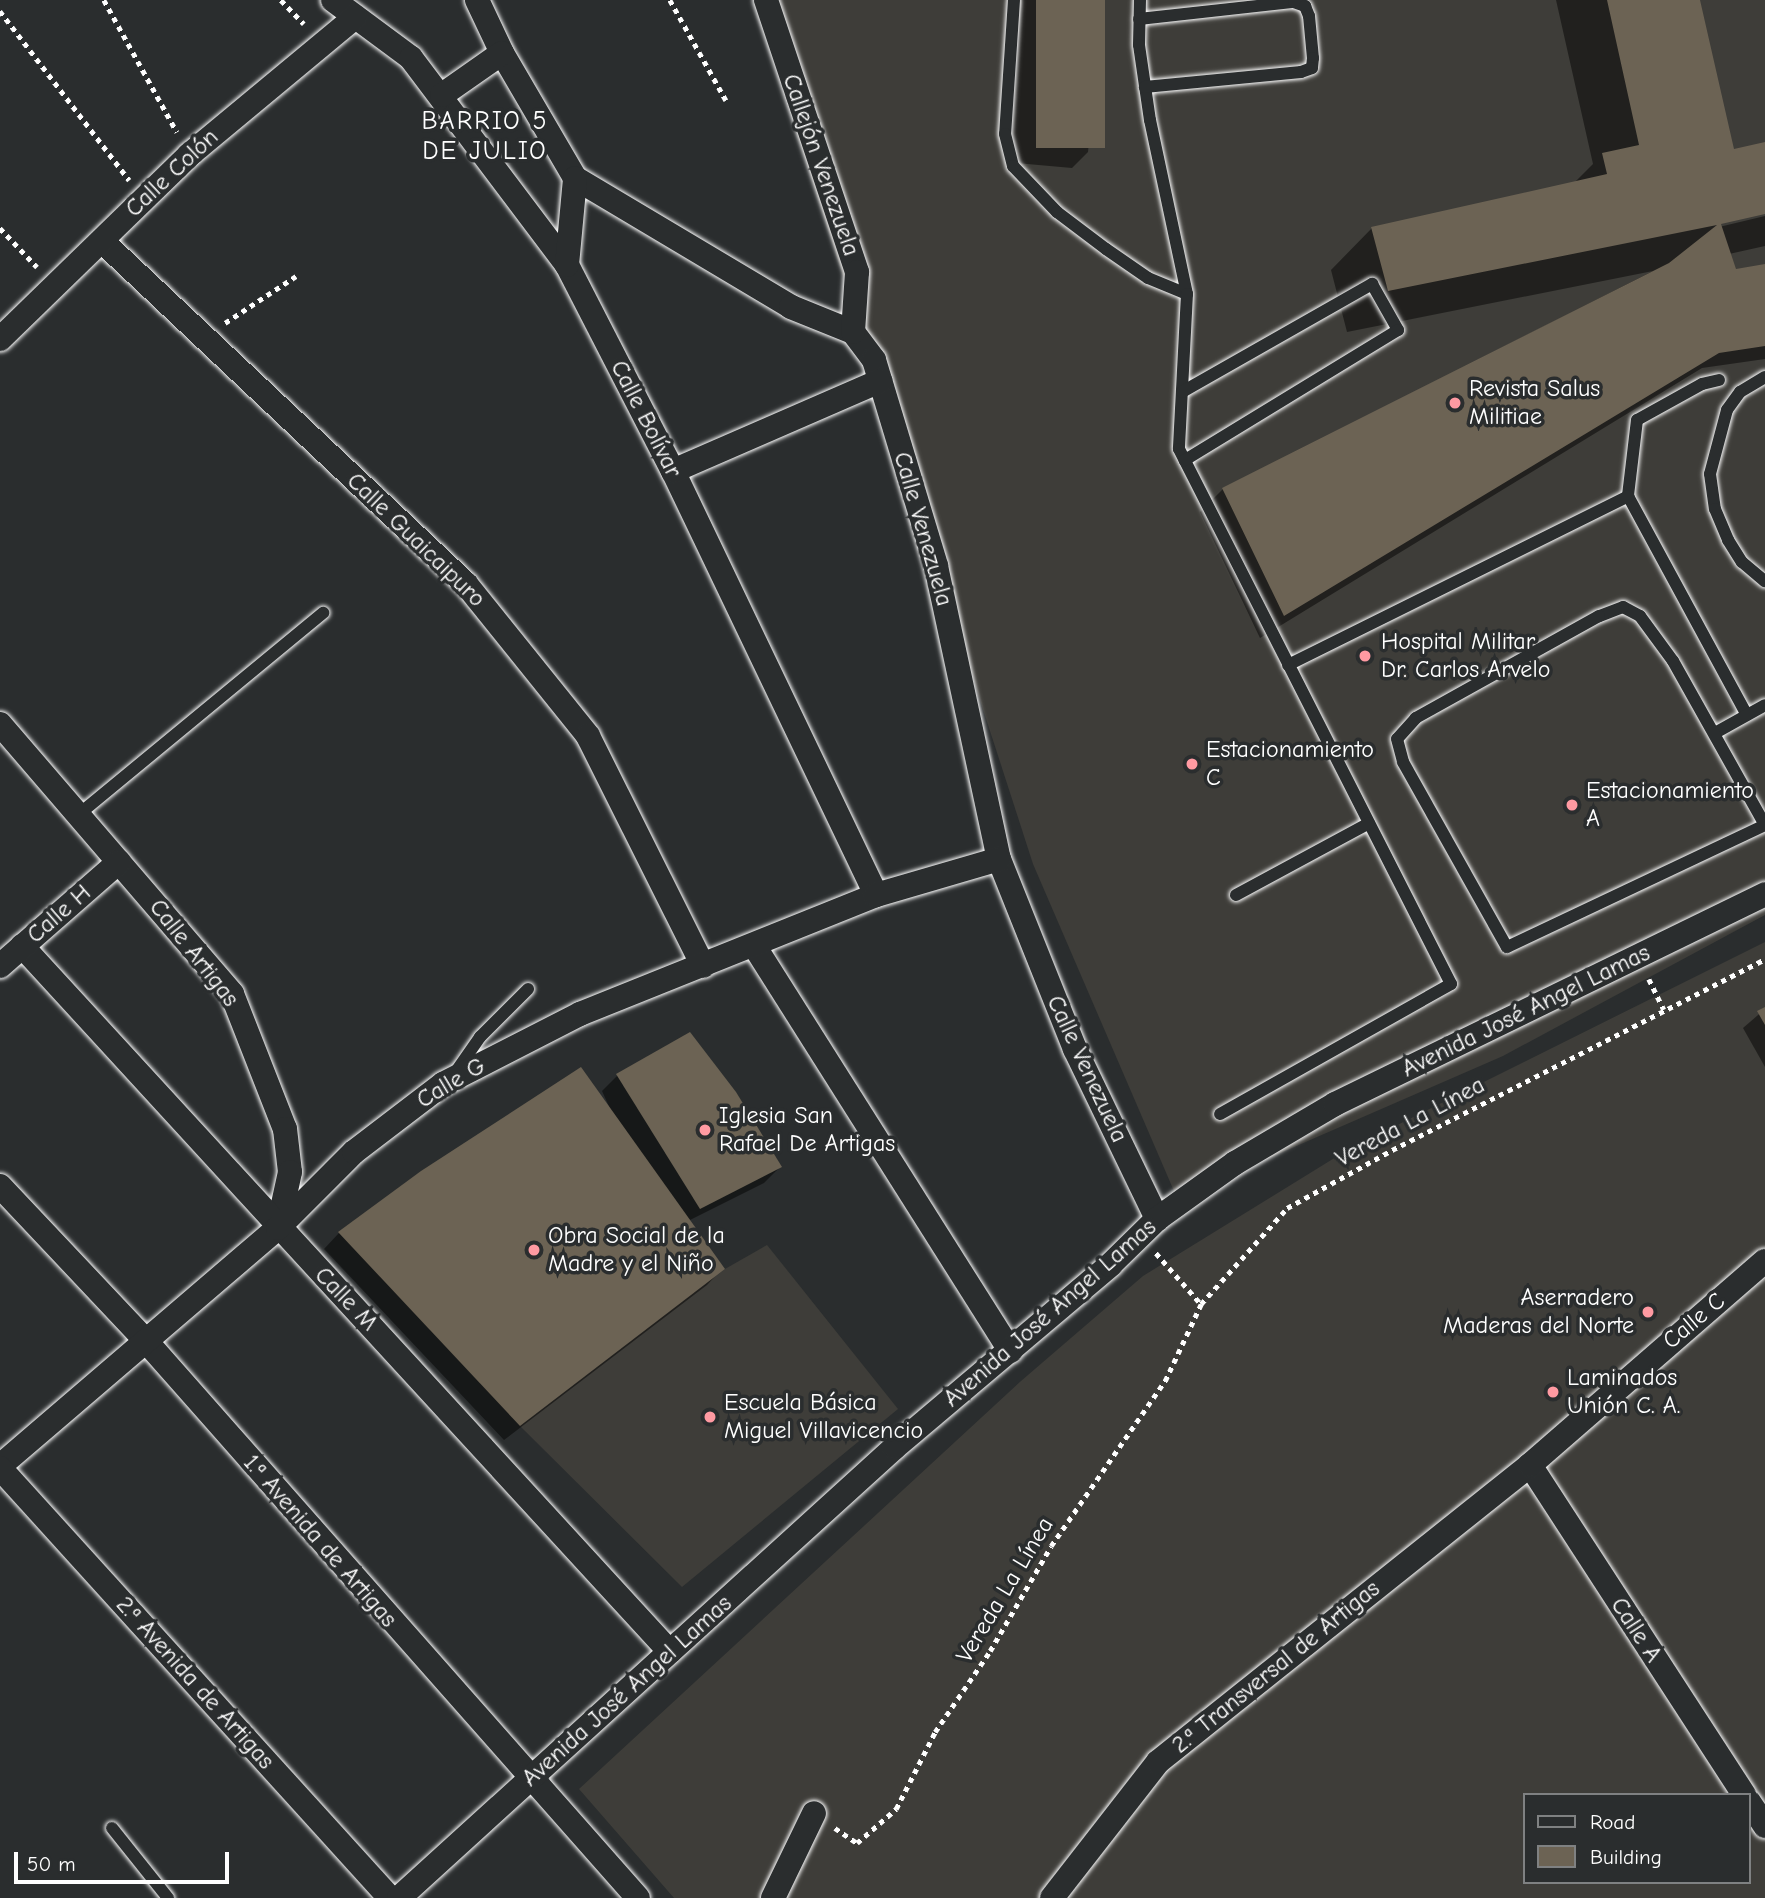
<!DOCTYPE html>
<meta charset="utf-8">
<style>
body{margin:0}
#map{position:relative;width:1765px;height:1898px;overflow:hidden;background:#2a2d2e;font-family:"Comic Neue",sans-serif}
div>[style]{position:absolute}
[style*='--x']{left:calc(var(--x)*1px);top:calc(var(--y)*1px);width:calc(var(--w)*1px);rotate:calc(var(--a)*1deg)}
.built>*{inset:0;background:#3e3d39}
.shadow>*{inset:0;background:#0007}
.building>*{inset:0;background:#6c6354;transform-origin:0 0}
.path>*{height:4.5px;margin-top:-2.25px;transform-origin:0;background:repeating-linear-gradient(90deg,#fff 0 5px,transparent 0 10px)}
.roads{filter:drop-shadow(0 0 2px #fff) drop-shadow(0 0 2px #fff)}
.service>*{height:12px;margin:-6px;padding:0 6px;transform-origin:6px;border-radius:6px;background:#2a2d2e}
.minor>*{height:24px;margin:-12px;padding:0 12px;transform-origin:12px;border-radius:12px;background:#2a2d2e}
.dots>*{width:19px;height:19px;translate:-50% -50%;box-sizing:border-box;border:4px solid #2a2d2e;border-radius:50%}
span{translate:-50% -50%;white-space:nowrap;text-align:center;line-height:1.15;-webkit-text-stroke:7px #2a2d2e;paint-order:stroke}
.street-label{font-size:24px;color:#fff}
.poi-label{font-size:24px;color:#fff}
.left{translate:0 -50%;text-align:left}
.right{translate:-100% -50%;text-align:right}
.neighbourhood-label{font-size:26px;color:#fff;letter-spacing:2px}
.legend{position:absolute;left:1523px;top:1793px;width:228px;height:91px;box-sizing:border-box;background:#2a2d2e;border:2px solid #7f8182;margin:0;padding:9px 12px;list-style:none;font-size:21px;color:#fff}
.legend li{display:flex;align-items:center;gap:14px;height:35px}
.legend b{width:35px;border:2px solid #7f8182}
.scale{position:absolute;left:14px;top:1852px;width:215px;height:32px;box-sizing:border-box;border:4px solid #fff;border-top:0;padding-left:9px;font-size:21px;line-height:24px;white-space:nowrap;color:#fff;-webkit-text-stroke:5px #2a2d2e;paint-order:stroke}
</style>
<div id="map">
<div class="built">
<div style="clip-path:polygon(754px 0,1765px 0,1765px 915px,1503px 1056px,1177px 1198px,1033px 864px)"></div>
<div style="clip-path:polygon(evenodd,1765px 942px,1765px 1898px,674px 1898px,579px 1789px,1021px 1381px,1143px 1276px,1349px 1149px,1765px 942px,1525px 1795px,1749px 1795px,1749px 1882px,1525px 1882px,1525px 1795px)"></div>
<div style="clip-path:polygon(767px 1245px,898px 1409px,682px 1587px,520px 1426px,725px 1269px)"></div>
</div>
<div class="shadow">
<div style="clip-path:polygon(1022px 0,1103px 0,1088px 152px,1072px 168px,1006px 162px)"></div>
<div style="clip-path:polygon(1556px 0,1699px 0,1733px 151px,1765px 144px,1765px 213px,1719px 223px,1719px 227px,1765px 216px,1765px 246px,1729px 254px,1734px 271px,1765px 266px,1765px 359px,1702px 368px,1260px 638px,1200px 512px,1223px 489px,1653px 271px,1347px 332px,1331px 270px,1372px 228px,1574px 183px,1593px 164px)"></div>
<div style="clip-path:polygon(1765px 1009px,1765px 1067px,1743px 1028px)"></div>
<div style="clip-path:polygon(618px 1075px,780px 1167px,764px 1183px,688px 1221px,722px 1269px,707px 1285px,504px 1440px,324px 1249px,339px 1233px,612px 1113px,602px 1091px)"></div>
</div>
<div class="building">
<div style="left:1036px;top:0;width:69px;height:148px"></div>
<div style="clip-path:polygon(1607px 0,1700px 0,1734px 149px,1765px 142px,1765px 214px,1721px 224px,1736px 269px,1765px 264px,1765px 346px,1719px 353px,1284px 616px,1222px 488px,1669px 263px,1717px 225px,1388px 291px,1371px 227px,1607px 174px,1602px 153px,1639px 145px)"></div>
<div style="clip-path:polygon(1765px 1007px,1765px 1025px,1757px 1011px)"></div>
<div style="clip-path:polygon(690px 1032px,736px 1092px,782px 1167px,700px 1209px,616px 1074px)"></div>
<div style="clip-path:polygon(581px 1067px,725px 1269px,520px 1426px,338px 1232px,421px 1171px)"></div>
</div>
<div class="path">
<div style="--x:104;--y:0;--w:151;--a:61.1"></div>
<div style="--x:281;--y:0;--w:33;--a:46"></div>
<div style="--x:670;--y:0;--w:115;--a:60.8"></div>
<div style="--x:0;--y:11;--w:213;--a:52.6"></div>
<div style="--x:0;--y:228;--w:54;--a:46.5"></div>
<div style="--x:225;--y:323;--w:85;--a:-33.5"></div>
<div style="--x:1649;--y:979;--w:34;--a:64"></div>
<div style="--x:1156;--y:1253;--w:68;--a:48.6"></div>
<div style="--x:835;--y:1828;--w:27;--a:34"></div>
<div style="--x:857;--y:1843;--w:52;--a:-41.1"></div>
<div style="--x:896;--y:1809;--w:86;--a:-63.1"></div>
<div style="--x:935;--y:1732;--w:98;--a:-55.8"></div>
<div style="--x:990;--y:1651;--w:121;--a:-59.8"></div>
<div style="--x:1051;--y:1546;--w:201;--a:-55.4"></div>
<div style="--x:1165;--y:1381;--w:85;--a:-64.9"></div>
<div style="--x:1201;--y:1304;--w:129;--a:-48.1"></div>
<div style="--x:1287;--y:1208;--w:120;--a:-28.9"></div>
<div style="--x:1392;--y:1150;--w:419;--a:-27.1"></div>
</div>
<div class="roads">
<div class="service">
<div style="--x:1014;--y:0;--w:134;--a:93.8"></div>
<div style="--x:1005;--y:134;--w:33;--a:76"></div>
<div style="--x:1013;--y:166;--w:64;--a:46.3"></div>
<div style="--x:1057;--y:212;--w:61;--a:37.1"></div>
<div style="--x:1106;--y:249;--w:51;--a:34.6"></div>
<div style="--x:1148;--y:278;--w:42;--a:22.3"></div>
<div style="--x:1140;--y:0;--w:45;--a:91.3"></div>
<div style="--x:1139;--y:45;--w:76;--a:81.7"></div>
<div style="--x:1150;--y:120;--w:178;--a:78"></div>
<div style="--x:1187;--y:294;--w:155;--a:93"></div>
<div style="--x:1179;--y:449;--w:600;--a:63.05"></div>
<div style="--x:1451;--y:984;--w:265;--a:150.6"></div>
<div style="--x:1139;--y:19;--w:156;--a:-6.3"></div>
<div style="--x:1294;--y:2;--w:12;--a:20"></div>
<div style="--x:1305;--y:6;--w:11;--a:68"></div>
<div style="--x:1309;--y:16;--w:42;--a:84.6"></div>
<div style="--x:1313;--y:58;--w:10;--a:96"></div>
<div style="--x:1312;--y:68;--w:12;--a:160"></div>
<div style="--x:1301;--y:72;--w:157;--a:174.5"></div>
<div style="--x:1765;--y:377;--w:29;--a:149"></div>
<div style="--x:1740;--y:392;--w:22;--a:126"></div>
<div style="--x:1727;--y:410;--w:66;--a:104.9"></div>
<div style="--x:1710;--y:474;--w:35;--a:82"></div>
<div style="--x:1715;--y:509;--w:34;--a:67"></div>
<div style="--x:1728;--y:540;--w:26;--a:58"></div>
<div style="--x:1742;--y:562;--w:30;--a:40"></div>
<div style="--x:1719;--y:380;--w:17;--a:167"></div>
<div style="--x:1702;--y:384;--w:74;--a:151"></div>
<div style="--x:1637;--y:420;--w:77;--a:96.8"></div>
<div style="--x:1628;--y:496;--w:249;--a:61.5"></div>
<div style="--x:1182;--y:392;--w:219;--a:-29.6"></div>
<div style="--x:1372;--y:284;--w:53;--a:60.5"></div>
<div style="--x:1398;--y:330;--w:250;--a:148.6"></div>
<div style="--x:1288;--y:665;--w:380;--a:-26.4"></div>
<div style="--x:1715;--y:733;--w:57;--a:-29.2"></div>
<div style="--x:78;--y:815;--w:318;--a:-39.5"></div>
<div style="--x:1765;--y:825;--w:188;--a:-119.3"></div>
<div style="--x:1673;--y:661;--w:56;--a:-126.3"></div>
<div style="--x:1640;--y:616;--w:19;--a:-152"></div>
<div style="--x:1623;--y:607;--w:26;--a:159"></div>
<div style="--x:1599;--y:616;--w:210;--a:150.9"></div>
<div style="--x:1416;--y:718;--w:28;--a:132"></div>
<div style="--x:1397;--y:739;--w:24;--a:75"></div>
<div style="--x:1403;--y:762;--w:212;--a:60.7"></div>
<div style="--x:1507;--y:947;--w:285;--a:-25.3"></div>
<div style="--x:1236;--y:895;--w:151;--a:-28.4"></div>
<div style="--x:455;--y:1073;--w:44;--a:-55.2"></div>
<div style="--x:480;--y:1037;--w:68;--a:-45"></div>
<div style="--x:112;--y:1828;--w:90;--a:51.3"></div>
</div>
<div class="minor">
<div style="--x:333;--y:0;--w:97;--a:36.6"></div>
<div style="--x:411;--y:58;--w:259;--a:53"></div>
<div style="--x:567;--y:265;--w:232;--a:62.8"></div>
<div style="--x:673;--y:471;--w:470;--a:64.4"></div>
<div style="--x:477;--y:0;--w:59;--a:64.7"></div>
<div style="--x:502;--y:53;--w:145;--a:59.7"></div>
<div style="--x:575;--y:178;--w:252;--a:30.8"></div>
<div style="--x:791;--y:307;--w:67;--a:22"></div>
<div style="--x:853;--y:332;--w:35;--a:53"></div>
<div style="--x:874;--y:360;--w:215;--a:73.2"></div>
<div style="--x:936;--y:566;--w:300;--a:77.9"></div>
<div style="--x:999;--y:859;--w:205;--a:68.2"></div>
<div style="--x:1075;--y:1049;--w:189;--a:64.2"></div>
<div style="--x:766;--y:0;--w:287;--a:71.5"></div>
<div style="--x:857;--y:272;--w:60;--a:93.8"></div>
<div style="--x:442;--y:95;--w:73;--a:-35"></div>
<div style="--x:102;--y:241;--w:500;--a:43.3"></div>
<div style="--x:466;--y:584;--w:195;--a:51.2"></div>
<div style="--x:588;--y:736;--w:257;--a:63.4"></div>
<div style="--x:567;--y:265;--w:87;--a:-84.7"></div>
<div style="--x:0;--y:339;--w:264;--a:-44.2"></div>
<div style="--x:189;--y:155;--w:216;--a:-39.7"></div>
<div style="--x:673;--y:471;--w:226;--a:-23.5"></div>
<div style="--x:0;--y:724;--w:356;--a:49.3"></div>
<div style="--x:232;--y:994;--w:145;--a:68.6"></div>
<div style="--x:285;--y:1129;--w:43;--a:83.4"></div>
<div style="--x:290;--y:1172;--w:56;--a:102.3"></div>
<div style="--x:22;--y:946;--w:958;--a:47.45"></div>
<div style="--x:755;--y:947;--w:478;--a:57.7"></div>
<div style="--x:0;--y:966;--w:158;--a:-41.2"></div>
<div style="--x:0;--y:1186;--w:213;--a:46.7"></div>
<div style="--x:146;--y:1341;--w:743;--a:48.55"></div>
<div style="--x:1530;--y:1465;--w:393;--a:57"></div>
<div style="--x:0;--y:1466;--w:366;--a:-40.6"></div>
<div style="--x:278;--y:1228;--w:107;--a:-45"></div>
<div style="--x:354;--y:1152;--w:112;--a:-37.4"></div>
<div style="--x:443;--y:1084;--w:154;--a:-27.1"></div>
<div style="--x:580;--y:1014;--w:319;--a:-21.9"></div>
<div style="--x:876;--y:895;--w:128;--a:-16.3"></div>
<div style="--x:0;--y:1468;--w:581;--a:47.79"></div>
<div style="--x:1749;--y:1802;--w:29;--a:56"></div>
<div style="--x:399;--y:1898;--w:670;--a:-42.28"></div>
<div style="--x:895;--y:1447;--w:282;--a:-40.2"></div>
<div style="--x:1110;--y:1265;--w:66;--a:-44.4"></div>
<div style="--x:1157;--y:1219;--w:96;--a:-35.7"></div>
<div style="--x:1235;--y:1163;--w:116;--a:-30.5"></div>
<div style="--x:1335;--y:1104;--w:479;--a:-26"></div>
<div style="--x:773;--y:1898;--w:94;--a:-64.2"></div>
<div style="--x:1052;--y:1898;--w:172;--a:-52.1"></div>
<div style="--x:1158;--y:1762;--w:476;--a:-38.6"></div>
<div style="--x:1530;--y:1465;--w:311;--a:-41"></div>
</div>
</div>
<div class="dots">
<div style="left:1455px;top:403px;background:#ff9aa2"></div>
<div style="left:1365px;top:656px;background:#ff9aa2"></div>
<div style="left:1192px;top:764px;background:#ff9aa2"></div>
<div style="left:1572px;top:805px;background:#ff9aa2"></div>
<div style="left:705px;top:1130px;background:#ff9aa2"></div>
<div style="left:534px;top:1250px;background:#ff9aa2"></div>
<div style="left:1648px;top:1312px;background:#ff9aa2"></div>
<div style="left:1553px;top:1392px;background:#ff9aa2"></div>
<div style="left:710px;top:1417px;background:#ff9aa2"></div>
</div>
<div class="street-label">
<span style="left:821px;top:165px;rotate:71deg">Callejón Venezuela</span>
<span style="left:172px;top:173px;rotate:-43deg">Calle Colón</span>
<span style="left:646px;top:419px;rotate:63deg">Calle Bolívar</span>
<span style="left:923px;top:529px;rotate:74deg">Calle Venezuela</span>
<span style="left:416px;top:540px;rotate:44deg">Calle Guaicaipuro</span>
<span style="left:59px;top:914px;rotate:-41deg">Calle H</span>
<span style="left:194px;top:953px;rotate:52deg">Calle Artigas</span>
<span style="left:1526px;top:1011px;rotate:-26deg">Avenida José Angel Lamas</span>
<span style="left:1087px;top:1069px;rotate:65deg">Calle Venezuela</span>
<span style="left:451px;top:1083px;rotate:-31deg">Calle G</span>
<span style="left:1410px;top:1122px;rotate:-28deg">Vereda La Línea</span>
<span style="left:346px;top:1299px;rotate:46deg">Calle M</span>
<span style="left:1050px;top:1313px;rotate:-41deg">Avenida José Angel Lamas</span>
<span style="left:1694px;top:1321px;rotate:-40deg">Calle C</span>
<span style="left:320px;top:1541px;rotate:49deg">1.ª Avenida de Artigas</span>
<span style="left:1005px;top:1590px;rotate:-59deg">Vereda La Línea</span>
<span style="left:1636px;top:1630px;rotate:57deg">Calle A</span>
<span style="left:1276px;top:1667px;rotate:-39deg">2.ª Transversal de Artigas</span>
<span style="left:195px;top:1683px;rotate:48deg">2.ª Avenida de Artigas</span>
<span style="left:627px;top:1691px;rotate:-42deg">Avenida José Angel Lamas</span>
</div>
<div class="poi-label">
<span class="left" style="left:1469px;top:403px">Revista Salus<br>Militiae</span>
<span class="left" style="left:1381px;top:656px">Hospital Militar<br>Dr. Carlos Arvelo</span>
<span class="left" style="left:1206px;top:764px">Estacionamiento<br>C</span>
<span class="left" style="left:1586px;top:805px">Estacionamiento<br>A</span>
<span class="left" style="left:719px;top:1130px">Iglesia San<br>Rafael De Artigas</span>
<span class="left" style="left:548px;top:1250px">Obra Social de la<br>Madre y el Niño</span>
<span class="right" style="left:1634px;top:1312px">Aserradero<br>Maderas del Norte</span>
<span class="left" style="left:1567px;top:1392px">Laminados<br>Unión C. A.</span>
<span class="left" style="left:724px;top:1417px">Escuela Básica<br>Miguel Villavicencio</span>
</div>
<div class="neighbourhood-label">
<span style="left:485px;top:137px">BARRIO 5<br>DE JULIO</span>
</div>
<ul class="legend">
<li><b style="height:9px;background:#2a2d2e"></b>Road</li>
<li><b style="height:19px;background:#6c6354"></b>Building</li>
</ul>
<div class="scale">50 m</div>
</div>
